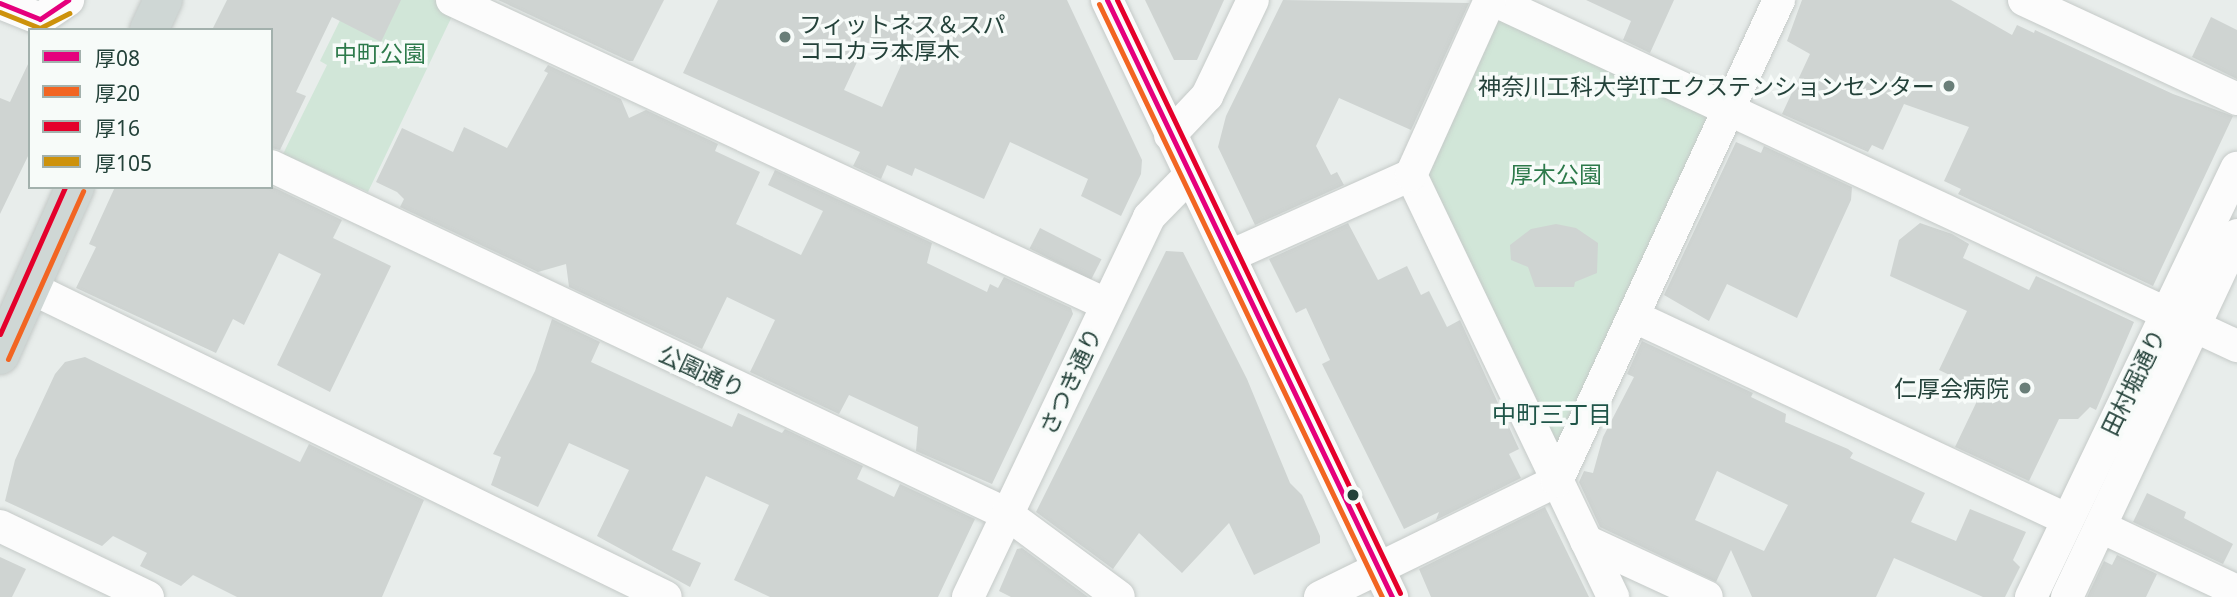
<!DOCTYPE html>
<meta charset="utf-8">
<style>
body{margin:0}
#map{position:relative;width:2237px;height:597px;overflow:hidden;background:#e8edeb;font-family:"Noto Sans","Noto Sans JP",sans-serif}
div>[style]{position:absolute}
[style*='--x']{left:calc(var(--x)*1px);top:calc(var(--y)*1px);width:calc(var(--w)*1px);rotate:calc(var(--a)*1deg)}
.green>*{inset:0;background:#d1e6d8}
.building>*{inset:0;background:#cfd4d2;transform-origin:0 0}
.roads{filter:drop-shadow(0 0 2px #c5cac8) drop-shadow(0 0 2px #c5cac8)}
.minor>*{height:32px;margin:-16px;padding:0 16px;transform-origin:16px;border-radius:16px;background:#fcfcfc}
.major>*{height:38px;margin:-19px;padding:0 19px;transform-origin:19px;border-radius:19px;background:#cfd7d5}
.bus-1>*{height:5px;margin:-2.5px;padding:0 2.5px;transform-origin:2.5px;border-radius:2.5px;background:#e5007d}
.bus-2>*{height:5px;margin:-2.5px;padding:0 2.5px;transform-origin:2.5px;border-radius:2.5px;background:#f26522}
.bus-3>*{height:5px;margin:-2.5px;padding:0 2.5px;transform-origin:2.5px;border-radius:2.5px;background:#e4002b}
.bus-4>*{height:5px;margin:-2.5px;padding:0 2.5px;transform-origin:2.5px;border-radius:2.5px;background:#cd920c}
.dots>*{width:19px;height:19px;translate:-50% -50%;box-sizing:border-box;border:4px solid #f7fbf9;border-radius:50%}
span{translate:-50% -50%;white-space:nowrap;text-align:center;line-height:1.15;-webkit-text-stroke:7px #f7fbf9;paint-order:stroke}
.poi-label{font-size:23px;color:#24423a}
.left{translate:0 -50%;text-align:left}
.right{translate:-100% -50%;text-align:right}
.park-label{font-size:23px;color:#2d7a4b}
.street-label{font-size:23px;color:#24423a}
.neighbourhood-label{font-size:24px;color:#1f5548}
.legend{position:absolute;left:28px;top:28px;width:245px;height:161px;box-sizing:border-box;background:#f7fbf9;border:2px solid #a3b1ad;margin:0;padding:9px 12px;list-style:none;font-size:21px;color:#24423a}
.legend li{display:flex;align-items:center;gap:14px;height:35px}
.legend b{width:35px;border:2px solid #a3b1ad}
</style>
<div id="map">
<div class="green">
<div style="clip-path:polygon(350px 0,434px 0,455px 10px,368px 192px,283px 154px,327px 65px,320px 61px)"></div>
<div style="clip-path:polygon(1498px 19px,1708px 112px,1712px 120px,1562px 443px,1551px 443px,1425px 173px)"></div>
</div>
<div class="building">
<div style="clip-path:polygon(227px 0,401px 0,381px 42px,332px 17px,296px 92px,306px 96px,280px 150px,271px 148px,271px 30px,212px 30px)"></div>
<div style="clip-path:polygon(498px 0,664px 0,633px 61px,629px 61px)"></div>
<div style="clip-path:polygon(evenodd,718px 0,1067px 0,1142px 160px,1141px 174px,1121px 216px,1081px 196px,1088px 179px,1010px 142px,984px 199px,915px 168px,912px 176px,887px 165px,881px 179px,853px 166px,860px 152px,683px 73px,718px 0,864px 47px,902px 63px,882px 107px,844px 90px,864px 47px)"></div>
<div style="clip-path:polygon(1145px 0,1224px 0,1197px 60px,1174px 60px)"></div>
<div style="clip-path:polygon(1283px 0,1469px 3px,1411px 130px,1339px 98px,1316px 146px,1331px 175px,1337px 172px,1344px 185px,1255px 225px,1218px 147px,1226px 116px)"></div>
<div style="clip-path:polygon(1586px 0,1674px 0,1650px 53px,1623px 40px,1631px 21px)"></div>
<div style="clip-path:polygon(1802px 0,1951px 0,2012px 35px,2017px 25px,2034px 33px,2035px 30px,2173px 94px,2233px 116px,2153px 286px,1958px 194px,1961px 189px,1944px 181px,1969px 127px,1904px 104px,1883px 150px,1872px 145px,1868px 152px,1782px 114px,1810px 54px,1787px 41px)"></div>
<div style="clip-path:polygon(2211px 17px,2237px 30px,2237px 79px,2192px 57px)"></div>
<div style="clip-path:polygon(30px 60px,30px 152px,0 214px,0 98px,10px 102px)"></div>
<div style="clip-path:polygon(548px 65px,621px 99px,629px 118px,646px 110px,718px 144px,715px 151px,760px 172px,736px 224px,801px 255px,823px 211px,768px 185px,775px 170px,932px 243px,927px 263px,987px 292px,990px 284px,998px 288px,1004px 277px,1071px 308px,1073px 314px,992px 484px,916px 451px,918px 427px,849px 395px,839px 414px,750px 372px,775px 320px,727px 297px,702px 349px,569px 287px,566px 264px,538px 272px,400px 207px,404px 199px,397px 192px,376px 182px,402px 128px,453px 152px,464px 127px,507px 148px,548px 73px,544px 71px)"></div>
<div style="clip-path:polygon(1736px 142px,1761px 153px,1764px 146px,1852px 187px,1851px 200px,1797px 318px,1727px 284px,1709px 321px,1664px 295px)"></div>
<div style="clip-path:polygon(115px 187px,273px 187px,342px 220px,333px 238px,391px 266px,330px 392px,277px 365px,321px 274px,279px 253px,244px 325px,233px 319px,216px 353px,76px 288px,96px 247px,89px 244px)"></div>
<div style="clip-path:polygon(1348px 223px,1378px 280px,1407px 266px,1421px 295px,1429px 291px,1447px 327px,1460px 320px,1519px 449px,1509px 454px,1521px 478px,1436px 520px,1439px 512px,1404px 529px,1322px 364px,1330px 360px,1306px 308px,1296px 313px,1269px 259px)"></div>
<div style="clip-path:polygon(1920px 223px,1952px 234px,1969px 244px,1963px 258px,2029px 290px,2036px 276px,2134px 322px,2096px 410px,2090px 407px,2078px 419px,2059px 419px,2029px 481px,1955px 447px,1978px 399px,1952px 387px,1956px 378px,1939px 370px,1967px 311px,1890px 276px,1899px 240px)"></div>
<div style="clip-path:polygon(1556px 224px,1576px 228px,1598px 243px,1597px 273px,1575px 282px,1574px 287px,1535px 287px,1528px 267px,1511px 260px,1510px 245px,1531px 229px)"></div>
<div style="left:1040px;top:228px;width:69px;height:23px;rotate:27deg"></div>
<div style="clip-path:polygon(1166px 251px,1183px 252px,1247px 379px,1290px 483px,1302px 495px,1320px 536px,1320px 543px,1254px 575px,1229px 523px,1182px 573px,1139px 533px,1113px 569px,1036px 512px)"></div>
<div style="clip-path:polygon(552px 319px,600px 342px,591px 362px,732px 427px,738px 413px,782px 433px,785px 429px,863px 466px,857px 479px,894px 497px,900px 484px,975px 519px,938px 597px,770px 597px,734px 580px,769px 505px,706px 476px,672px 550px,701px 563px,690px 587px,597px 536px,629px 470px,569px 443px,538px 507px,491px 485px,501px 457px,493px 454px,535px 371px)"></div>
<div style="clip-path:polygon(evenodd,1642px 341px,1753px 393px,1751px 397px,1786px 414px,1785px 422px,1848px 449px,1853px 453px,1850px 458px,1925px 493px,1911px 522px,1956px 541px,1970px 509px,2026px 532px,2013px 560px,2020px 567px,2005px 597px,1983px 597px,1894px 558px,1876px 597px,1752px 597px,1731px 550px,1716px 582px,1600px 527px,1579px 482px,1584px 471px,1593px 473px,1603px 437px,1634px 377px,1627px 374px,1642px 341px,1717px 471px,1788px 505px,1764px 551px,1695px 520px,1717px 471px)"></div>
<div style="clip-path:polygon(85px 357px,300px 462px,309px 444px,424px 500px,382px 597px,237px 597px,193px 575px,181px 586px,140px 566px,147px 553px,113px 536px,102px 546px,5px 501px,15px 460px,55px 374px,65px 362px)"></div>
<div style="clip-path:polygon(2147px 493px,2186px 512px,2184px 518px,2233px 544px,2223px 564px,2133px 522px)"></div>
<div style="clip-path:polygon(1545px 507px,1589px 597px,1431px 597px,1419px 569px)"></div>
<div style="clip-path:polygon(1022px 548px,1088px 597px,1011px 597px,999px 591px,1017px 549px)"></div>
<div style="clip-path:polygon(2117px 555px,2157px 574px,2146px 597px,2087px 597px,2104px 561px,2112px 565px)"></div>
<div style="clip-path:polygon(0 557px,26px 569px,12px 597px,0 597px)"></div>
</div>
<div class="roads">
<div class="minor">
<div style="--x:452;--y:0;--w:721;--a:24.93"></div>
<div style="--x:1107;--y:0;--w:662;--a:64.48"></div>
<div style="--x:1493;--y:0;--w:821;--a:24.94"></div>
<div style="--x:2024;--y:0;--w:235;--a:24.9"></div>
<div style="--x:0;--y:3;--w:43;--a:21.8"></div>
<div style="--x:40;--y:19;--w:34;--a:-34"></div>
<div style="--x:1170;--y:135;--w:54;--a:-46.5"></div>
<div style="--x:1207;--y:96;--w:106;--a:-64.4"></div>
<div style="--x:271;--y:166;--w:814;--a:25.31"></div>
<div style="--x:1007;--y:514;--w:139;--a:36.5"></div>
<div style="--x:1411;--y:175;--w:468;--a:64.4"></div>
<div style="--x:1230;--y:256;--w:198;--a:-24.1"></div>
<div style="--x:1411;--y:175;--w:192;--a:-65.7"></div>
<div style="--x:29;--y:287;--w:708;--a:25.95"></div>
<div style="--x:1635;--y:317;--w:477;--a:25.1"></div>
<div style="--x:0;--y:526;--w:164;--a:25.6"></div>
<div style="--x:2101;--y:527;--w:150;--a:25.2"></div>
<div style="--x:1586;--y:541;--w:133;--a:24.8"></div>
<div style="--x:968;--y:597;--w:421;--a:-64.5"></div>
<div style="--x:1149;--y:217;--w:57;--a:-45.7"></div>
<div style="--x:1320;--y:597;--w:264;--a:-26.1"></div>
<div style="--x:1557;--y:481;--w:530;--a:-65.22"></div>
<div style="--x:2031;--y:597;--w:476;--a:-64.4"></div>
<div style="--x:2067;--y:597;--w:400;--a:-64.8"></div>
</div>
<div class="major">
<div style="--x:149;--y:30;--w:33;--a:-65"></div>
<div style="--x:0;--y:355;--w:184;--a:-65.9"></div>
</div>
</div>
<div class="bus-1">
<div style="--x:1107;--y:0;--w:662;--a:64.48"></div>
<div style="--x:0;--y:3;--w:43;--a:21.8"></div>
<div style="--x:40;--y:19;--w:34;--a:-34"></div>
</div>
<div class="bus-2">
<div style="--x:1099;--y:4;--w:657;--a:64.49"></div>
<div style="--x:8;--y:359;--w:184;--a:-65.9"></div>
</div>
<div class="bus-3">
<div style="--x:1117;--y:0;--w:657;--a:64.49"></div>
<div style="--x:0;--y:334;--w:161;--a:-66.1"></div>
</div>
<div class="bus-4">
<div style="--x:0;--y:12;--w:43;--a:21.8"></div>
<div style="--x:40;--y:28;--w:33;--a:-27"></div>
</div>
<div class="dots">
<div style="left:785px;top:37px;background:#697e78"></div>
<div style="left:1949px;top:86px;background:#697e78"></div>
<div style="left:2025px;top:388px;background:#697e78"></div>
<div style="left:1353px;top:495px;background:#24423a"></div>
</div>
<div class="poi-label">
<span class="left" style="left:799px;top:37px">フィットネス＆スパ<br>ココカラ本厚木</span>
<span class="right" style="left:1935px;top:86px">神奈川工科大学ITエクステンションセンター</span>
<span class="right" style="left:2009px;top:388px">仁厚会病院</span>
</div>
<div class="park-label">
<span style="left:380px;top:53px">中町公園</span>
<span style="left:1556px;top:174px">厚木公園</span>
</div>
<div class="street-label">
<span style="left:702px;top:371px;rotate:25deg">公園通り</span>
<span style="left:1070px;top:381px;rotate:-65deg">さつき通り</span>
<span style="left:2133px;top:382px;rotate:-64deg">田村堀通り</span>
</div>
<div class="neighbourhood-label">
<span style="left:1552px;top:414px">中町三丁目</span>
</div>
<ul class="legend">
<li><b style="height:9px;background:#e5007d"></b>厚08</li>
<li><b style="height:9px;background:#f26522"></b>厚20</li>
<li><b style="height:9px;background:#e4002b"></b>厚16</li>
<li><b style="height:9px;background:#cd920c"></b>厚105</li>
</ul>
</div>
